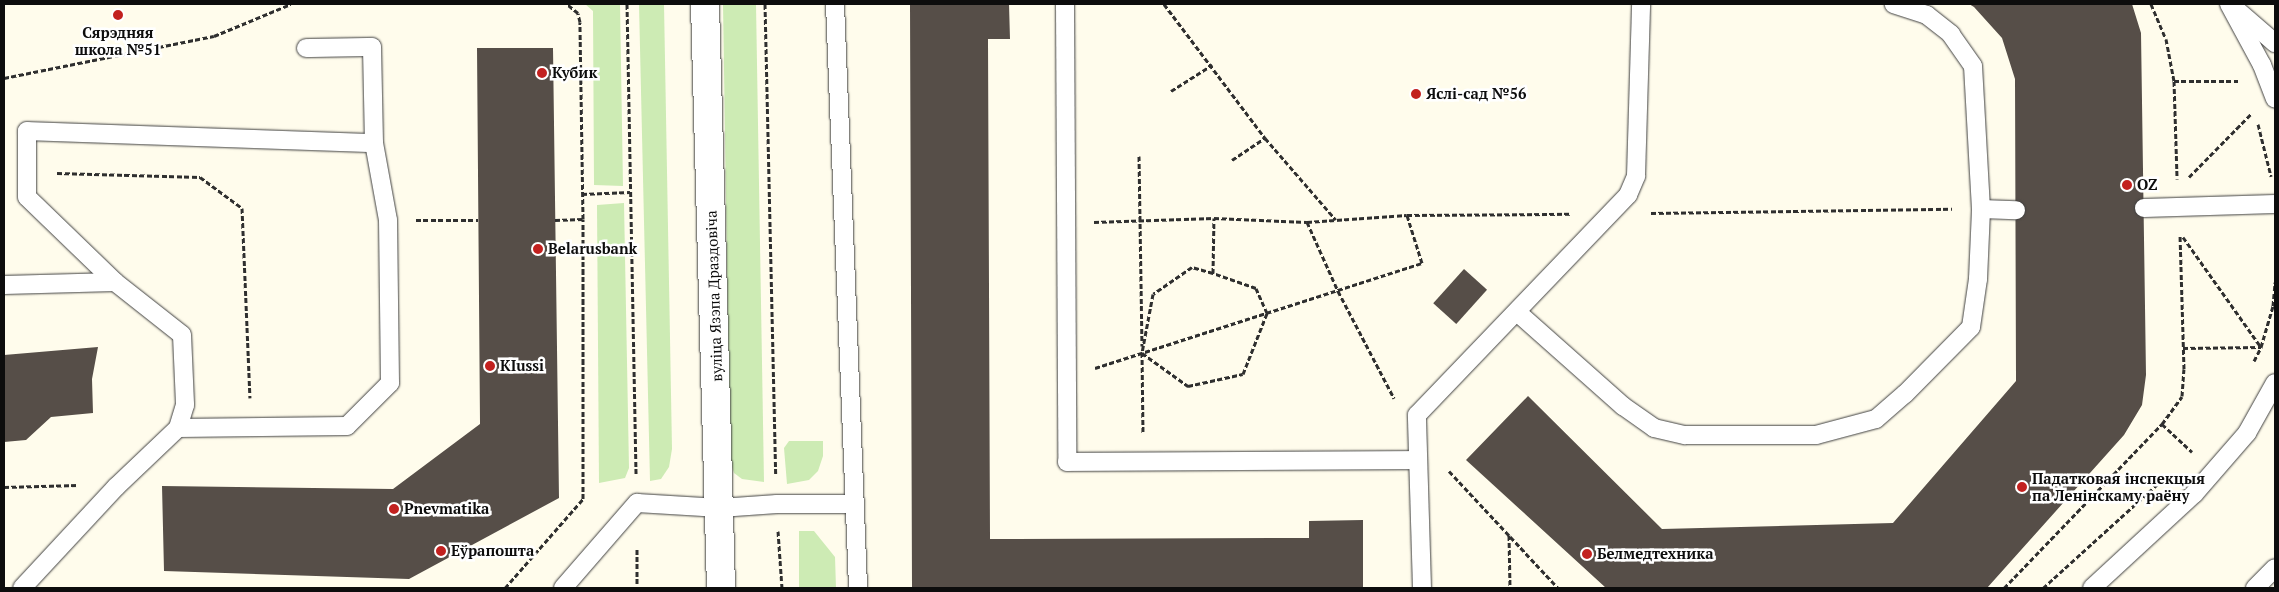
<!DOCTYPE html>
<meta charset="utf-8">
<style>
body{margin:0}
#map{position:relative;width:2279px;height:592px;overflow:hidden;background:#fffcec;font-family:"PT Serif",serif}
div>[style]{position:absolute}
[style*='--x']{left:calc(var(--x)*1px);top:calc(var(--y)*1px);width:calc(var(--w)*1px);rotate:calc(var(--a)*1deg)}
.green>*{inset:0;background:#cdebb4}
.building>*{inset:0;background:#564e48;transform-origin:0 0}
.path>*{height:3px;margin-top:-1.5px;transform-origin:0;background:repeating-linear-gradient(90deg,#2f2f2f 0 5px,transparent 0 7.5px)}
.roads{filter:drop-shadow(0 0 1px #404040) drop-shadow(0 0 1px #404040)}
.service>*{height:18px;margin:-9px;padding:0 9px;transform-origin:9px;border-radius:9px;background:#fff}
.minor>*{height:28px;margin:-14px;padding:0 14px;transform-origin:14px;border-radius:14px;background:#fff}
.dots>*{width:14px;height:14px;translate:-50% -50%;box-sizing:border-box;border:2px solid #fff;border-radius:50%}
span{translate:-50% -50%;white-space:nowrap;text-align:center;line-height:1.15;-webkit-text-stroke:5px #fff;paint-order:stroke}
.poi-label{font-size:15px;color:#0d0d0d;font-weight:700}
.left{translate:0 -50%;text-align:left}
.street-label{font-size:15px;color:#0d0d0d}
.frame{position:absolute;inset:0;border:5px solid #0d0d0d;pointer-events:none}
</style>
<div id="map">
<div class="green">
<div style="clip-path:polygon(585px 4px,620px 4px,623px 186px,594px 185px,593px 11px)"></div>
<div style="clip-path:polygon(639px 4px,664px 4px,672px 449px,669px 467px,661px 479px,650px 481px)"></div>
<div style="clip-path:polygon(723px 4px,756px 4px,764px 482px,742px 479px,734px 473px,730px 461px)"></div>
<div style="clip-path:polygon(624px 203px,629px 468px,625px 478px,599px 483px,597px 205px)"></div>
<div style="clip-path:polygon(789px 441px,823px 441px,823px 456px,818px 471px,809px 480px,787px 484px,784px 448px)"></div>
<div style="clip-path:polygon(799px 531px,814px 531px,835px 557px,836px 588px,799px 588px)"></div>
</div>
<div class="building">
<div style="clip-path:polygon(910px 4px,1009px 4px,1010px 39px,988px 39px,990px 539px,1309px 538px,1309px 521px,1363px 520px,1363px 588px,912px 588px)"></div>
<div style="clip-path:polygon(1969px 4px,2132px 4px,2141px 33px,2146px 375px,2142px 405px,2124px 435px,1987px 588px,1606px 588px,1466px 460px,1528px 396px,1662px 529px,1893px 523px,2016px 381px,2015px 79px,2002px 38px,1974px 7px)"></div>
<div style="clip-path:polygon(477px 48px,553px 48px,559px 498px,409px 579px,164px 571px,162px 486px,393px 489px,480px 424px)"></div>
<div style="left:1464px;top:269px;width:31px;height:46px;rotate:42deg"></div>
<div style="clip-path:polygon(98px 347px,92px 379px,93px 413px,51px 417px,26px 440px,4px 442px,4px 355px)"></div>
</div>
<div class="path">
<div style="--x:627;--y:4;--w:471;--a:88.9"></div>
<div style="--x:765;--y:4;--w:471;--a:88.7"></div>
<div style="--x:1164;--y:4;--w:168;--a:53"></div>
<div style="--x:1265;--y:138;--w:108;--a:49.1"></div>
<div style="--x:2151;--y:4;--w:38;--a:67"></div>
<div style="--x:2166;--y:39;--w:43;--a:79.2"></div>
<div style="--x:2174;--y:81;--w:98;--a:88.2"></div>
<div style="--x:4;--y:78;--w:214;--a:-11.3"></div>
<div style="--x:214;--y:36;--w:83;--a:-22.6"></div>
<div style="--x:2174;--y:81;--w:64;--a:0"></div>
<div style="--x:1171;--y:91;--w:49;--a:-32.4"></div>
<div style="--x:2258;--y:124;--w:54;--a:76"></div>
<div style="--x:1139;--y:156;--w:190;--a:89.1"></div>
<div style="--x:1232;--y:160;--w:40;--a:-34"></div>
<div style="--x:57;--y:173;--w:143;--a:1.6"></div>
<div style="--x:200;--y:177;--w:52;--a:36.4"></div>
<div style="--x:242;--y:208;--w:190;--a:87.6"></div>
<div style="--x:2189;--y:177;--w:88;--a:-45.5"></div>
<div style="--x:582;--y:194;--w:48;--a:-2.4"></div>
<div style="--x:1651;--y:213;--w:301;--a:-0.8"></div>
<div style="--x:416;--y:220;--w:62;--a:0"></div>
<div style="--x:555;--y:220;--w:28;--a:-2"></div>
<div style="--x:1094;--y:222;--w:120;--a:-1.9"></div>
<div style="--x:1214;--y:218;--w:93;--a:2.5"></div>
<div style="--x:1307;--y:222;--w:100;--a:-4"></div>
<div style="--x:1407;--y:215;--w:163;--a:-0.4"></div>
<div style="--x:1307;--y:222;--w:76;--a:65.8"></div>
<div style="--x:1338;--y:291;--w:121;--a:62.4"></div>
<div style="--x:2183;--y:237;--w:135;--a:54.7"></div>
<div style="--x:1213;--y:273;--w:22;--a:-164"></div>
<div style="--x:1192;--y:267;--w:47;--a:145.3"></div>
<div style="--x:1153;--y:294;--w:60;--a:100.6"></div>
<div style="--x:1142;--y:353;--w:57;--a:35.7"></div>
<div style="--x:1188;--y:386;--w:56;--a:-12.3"></div>
<div style="--x:1243;--y:374;--w:66;--a:-68.5"></div>
<div style="--x:1267;--y:313;--w:27;--a:-114"></div>
<div style="--x:1256;--y:288;--w:46;--a:-160.8"></div>
<div style="--x:1213;--y:273;--w:55;--a:-89"></div>
<div style="--x:2183;--y:348;--w:78;--a:-0.7"></div>
<div style="--x:1142;--y:352;--w:81;--a:89.3"></div>
<div style="--x:2254;--y:361;--w:16;--a:-63"></div>
<div style="--x:2261;--y:347;--w:43;--a:-73.7"></div>
<div style="--x:2273;--y:306;--w:24;--a:-85"></div>
<div style="--x:1095;--y:368;--w:343;--a:-17.8"></div>
<div style="--x:1422;--y:263;--w:50;--a:-107.4"></div>
<div style="--x:2162;--y:424;--w:41;--a:43"></div>
<div style="--x:1449;--y:471;--w:160;--a:47"></div>
<div style="--x:4;--y:487;--w:74;--a:-1.5"></div>
<div style="--x:778;--y:531;--w:57;--a:86"></div>
<div style="--x:1509;--y:535;--w:53;--a:88.9"></div>
<div style="--x:637;--y:549;--w:39;--a:90"></div>
<div style="--x:505;--y:588;--w:118;--a:-48.8"></div>
<div style="--x:583;--y:499;--w:280;--a:-90"></div>
<div style="--x:583;--y:219;--w:197;--a:-90.9"></div>
<div style="--x:580;--y:22;--w:9;--a:-103"></div>
<div style="--x:578;--y:13;--w:14;--a:-141"></div>
<div style="--x:2004;--y:588;--w:228;--a:-46.1"></div>
<div style="--x:2162;--y:424;--w:34;--a:-54"></div>
<div style="--x:2182;--y:396;--w:27;--a:-86"></div>
<div style="--x:2184;--y:369;--w:134;--a:-91.7"></div>
<div style="--x:2043;--y:588;--w:156;--a:-42.2"></div>
</div>
<div class="roads">
<div class="service">
<div style="--x:835;--y:4;--w:584;--a:87.74"></div>
<div style="--x:1065;--y:4;--w:458;--a:89.7"></div>
<div style="--x:1067;--y:462;--w:351;--a:-0.3"></div>
<div style="--x:2229;--y:4;--w:69;--a:61.6"></div>
<div style="--x:2262;--y:65;--w:36;--a:69"></div>
<div style="--x:2238;--y:11;--w:49;--a:40.9"></div>
<div style="--x:2144;--y:208;--w:131;--a:-1.7"></div>
<div style="--x:1981;--y:209;--w:35;--a:2"></div>
<div style="--x:115;--y:282;--w:122;--a:-136"></div>
<div style="--x:27;--y:197;--w:66;--a:-90"></div>
<div style="--x:27;--y:131;--w:347;--a:2"></div>
<div style="--x:4;--y:285;--w:111;--a:-1.5"></div>
<div style="--x:115;--y:282;--w:85;--a:38.3"></div>
<div style="--x:182;--y:335;--w:70;--a:87.5"></div>
<div style="--x:185;--y:405;--w:24;--a:107"></div>
<div style="--x:178;--y:428;--w:86;--a:136.4"></div>
<div style="--x:116;--y:487;--w:138;--a:132.9"></div>
<div style="--x:1517;--y:312;--w:142;--a:41.6"></div>
<div style="--x:1623;--y:406;--w:38;--a:35"></div>
<div style="--x:1654;--y:428;--w:32;--a:13"></div>
<div style="--x:1685;--y:435;--w:131;--a:0"></div>
<div style="--x:1816;--y:435;--w:62;--a:-14.9"></div>
<div style="--x:1876;--y:419;--w:38;--a:-41"></div>
<div style="--x:1905;--y:394;--w:94;--a:-45.4"></div>
<div style="--x:1971;--y:327;--w:49;--a:-81.7"></div>
<div style="--x:1978;--y:279;--w:70;--a:-87.5"></div>
<div style="--x:1981;--y:209;--w:143;--a:-93.2"></div>
<div style="--x:1973;--y:66;--w:39;--a:-125"></div>
<div style="--x:1951;--y:34;--w:31;--a:-142"></div>
<div style="--x:1927;--y:15;--w:35;--a:-162"></div>
<div style="--x:178;--y:428;--w:169;--a:-0.7"></div>
<div style="--x:347;--y:426;--w:61;--a:-45"></div>
<div style="--x:390;--y:383;--w:163;--a:-90.7"></div>
<div style="--x:388;--y:220;--w:78;--a:-100.3"></div>
<div style="--x:374;--y:143;--w:96;--a:-91.2"></div>
<div style="--x:372;--y:47;--w:66;--a:179.1"></div>
<div style="--x:563;--y:588;--w:113;--a:-49"></div>
<div style="--x:637;--y:503;--w:83;--a:3.4"></div>
<div style="--x:720;--y:508;--w:57;--a:-4"></div>
<div style="--x:777;--y:504;--w:77;--a:0"></div>
<div style="--x:1422;--y:588;--w:173;--a:-91.7"></div>
<div style="--x:1417;--y:415;--w:305;--a:-46.2"></div>
<div style="--x:1628;--y:195;--w:21;--a:-67"></div>
<div style="--x:1636;--y:176;--w:172;--a:-88.3"></div>
<div style="--x:2092;--y:588;--w:139;--a:-42.7"></div>
<div style="--x:2194;--y:494;--w:81;--a:-49"></div>
<div style="--x:2247;--y:433;--w:57;--a:-60.8"></div>
<div style="--x:2255;--y:588;--w:28;--a:-45"></div>
</div>
<div class="minor">
<div style="--x:705;--y:4;--w:584;--a:88.43"></div>
</div>
</div>
<div class="dots">
<div style="left:118px;top:15px;background:#c2211f"></div>
<div style="left:542px;top:73px;background:#c2211f"></div>
<div style="left:1416px;top:94px;background:#c2211f"></div>
<div style="left:2127px;top:185px;background:#c2211f"></div>
<div style="left:538px;top:249px;background:#c2211f"></div>
<div style="left:490px;top:366px;background:#c2211f"></div>
<div style="left:2022px;top:487px;background:#c2211f"></div>
<div style="left:394px;top:509px;background:#c2211f"></div>
<div style="left:441px;top:551px;background:#c2211f"></div>
<div style="left:1587px;top:554px;background:#c2211f"></div>
</div>
<div class="poi-label">
<span style="left:118px;top:41px">Сярэдняя<br>школа №51</span>
<span class="left" style="left:552px;top:73px">Кубик</span>
<span class="left" style="left:1426px;top:94px">Яслі-сад №56</span>
<span class="left" style="left:2137px;top:185px">OZ</span>
<span class="left" style="left:548px;top:249px">Belarusbank</span>
<span class="left" style="left:500px;top:366px">KIussi</span>
<span class="left" style="left:2032px;top:487px">Падатковая інспекцыя<br>па Ленінскаму раёну</span>
<span class="left" style="left:404px;top:509px">Pnevmatika</span>
<span class="left" style="left:451px;top:551px">Еўрапошта</span>
<span class="left" style="left:1597px;top:554px">Белмедтехника</span>
</div>
<div class="street-label">
<span style="left:714px;top:296px;rotate:-92deg">вуліца Язэпа Драздовіча</span>
</div>
<div class="frame"></div>
</div>
